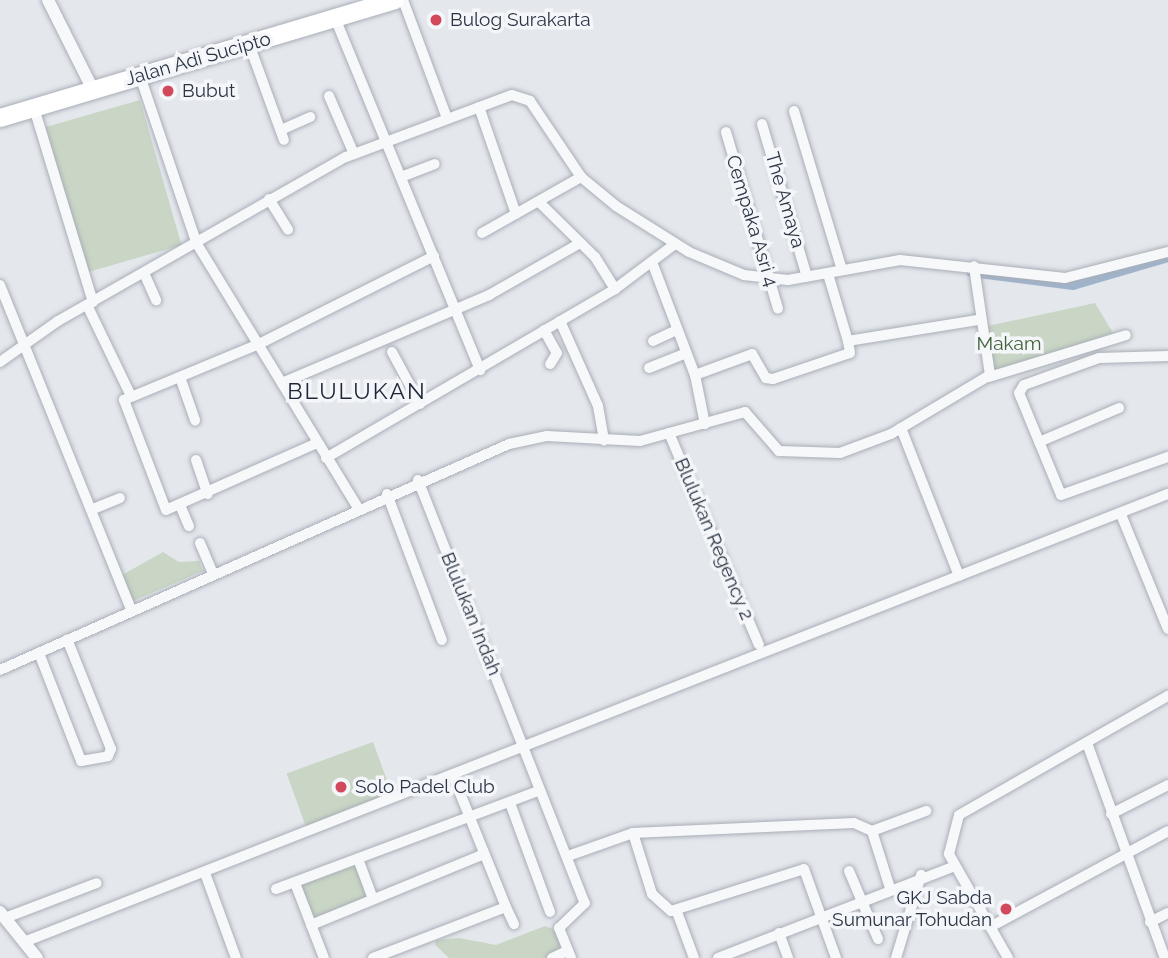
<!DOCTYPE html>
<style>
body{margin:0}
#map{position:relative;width:1168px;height:958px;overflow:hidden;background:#e4e7ec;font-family:Raleway,sans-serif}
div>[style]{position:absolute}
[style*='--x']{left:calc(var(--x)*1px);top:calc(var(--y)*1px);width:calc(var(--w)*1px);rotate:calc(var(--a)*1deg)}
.green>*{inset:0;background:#c9d6c5;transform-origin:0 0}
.canal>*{height:10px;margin:-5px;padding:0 5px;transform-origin:5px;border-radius:5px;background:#9fb4cc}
.roads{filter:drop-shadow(0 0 2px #a9aeb7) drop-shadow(0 0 2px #a9aeb7)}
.minor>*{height:10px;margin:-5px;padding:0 5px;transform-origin:5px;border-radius:5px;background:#f7f8fa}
.tertiary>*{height:12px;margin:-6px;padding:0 6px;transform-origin:6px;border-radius:6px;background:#f7f8fa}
.trunk>*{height:18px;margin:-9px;padding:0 9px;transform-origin:9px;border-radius:9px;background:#fff}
.dots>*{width:19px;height:19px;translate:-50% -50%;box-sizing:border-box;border:4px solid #f4f6f9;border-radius:50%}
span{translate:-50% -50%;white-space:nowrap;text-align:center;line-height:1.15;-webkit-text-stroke:7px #f4f6f9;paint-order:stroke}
.poi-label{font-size:19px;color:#2b3445}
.left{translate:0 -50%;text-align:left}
.right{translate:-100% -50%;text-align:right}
.street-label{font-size:19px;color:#2b3445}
.park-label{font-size:19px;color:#3f6138}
.quarter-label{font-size:23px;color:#1d2536;letter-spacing:2px}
</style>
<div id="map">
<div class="green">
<div style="left:140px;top:100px;width:151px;height:98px;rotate:74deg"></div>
<div style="clip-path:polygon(1095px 303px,1113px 333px,993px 373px,983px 327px)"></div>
<div style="clip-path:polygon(163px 552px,179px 562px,199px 561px,203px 571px,133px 601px,122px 575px)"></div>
<div style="left:373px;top:742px;width:59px;height:92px;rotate:70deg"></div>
<div style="left:356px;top:863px;width:36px;height:61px;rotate:69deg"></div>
<div style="clip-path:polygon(545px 926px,556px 930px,563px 950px,546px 958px,449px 958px,435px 945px,436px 940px,459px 938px,496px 945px)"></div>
</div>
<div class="canal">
<div style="--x:971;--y:272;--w:103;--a:7.3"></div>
<div style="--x:1073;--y:285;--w:99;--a:-16.4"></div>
</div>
<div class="roads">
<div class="minor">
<div style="--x:403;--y:0;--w:126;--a:69.6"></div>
<div style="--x:335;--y:18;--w:381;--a:67.6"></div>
<div style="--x:249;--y:44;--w:102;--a:70"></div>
<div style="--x:140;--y:76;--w:177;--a:71.3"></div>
<div style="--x:197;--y:244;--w:307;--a:58.6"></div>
<div style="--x:329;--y:96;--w:63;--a:66.7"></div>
<div style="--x:479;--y:107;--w:113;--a:70.9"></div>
<div style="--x:34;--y:108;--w:203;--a:73.1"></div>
<div style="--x:794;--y:111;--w:166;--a:73.2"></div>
<div style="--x:762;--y:124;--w:159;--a:73.6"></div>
<div style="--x:281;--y:130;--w:32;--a:-24"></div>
<div style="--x:726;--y:132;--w:184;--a:73.6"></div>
<div style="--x:401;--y:177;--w:36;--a:-21"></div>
<div style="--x:269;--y:199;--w:36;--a:58"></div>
<div style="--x:541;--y:204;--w:76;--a:44.5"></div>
<div style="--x:595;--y:257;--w:38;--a:58"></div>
<div style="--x:482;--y:233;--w:114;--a:-29.5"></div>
<div style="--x:652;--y:262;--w:121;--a:69.2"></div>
<div style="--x:695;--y:375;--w:50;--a:78.5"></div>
<div style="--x:144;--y:273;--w:30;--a:66"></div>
<div style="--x:828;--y:274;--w:70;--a:73.4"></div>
<div style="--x:848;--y:341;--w:131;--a:-9.2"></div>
<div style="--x:0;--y:285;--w:349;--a:68"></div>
<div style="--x:87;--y:305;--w:101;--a:64.2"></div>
<div style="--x:560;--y:321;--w:93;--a:65.9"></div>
<div style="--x:598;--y:406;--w:35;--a:80"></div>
<div style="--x:544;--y:330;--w:26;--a:61"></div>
<div style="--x:557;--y:353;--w:13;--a:122"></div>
<div style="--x:653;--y:341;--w:26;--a:-25"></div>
<div style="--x:392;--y:352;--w:59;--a:61.7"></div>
<div style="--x:1168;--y:356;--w:69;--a:178.3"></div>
<div style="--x:1099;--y:358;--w:80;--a:160.2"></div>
<div style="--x:1024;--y:385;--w:9;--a:122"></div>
<div style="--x:1019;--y:393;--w:110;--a:67.6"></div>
<div style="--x:1061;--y:495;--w:114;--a:-19.6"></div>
<div style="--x:0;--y:362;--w:71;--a:-35.3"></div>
<div style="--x:58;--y:321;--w:331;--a:-29.7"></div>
<div style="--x:346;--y:157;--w:177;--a:-20.5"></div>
<div style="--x:512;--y:95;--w:19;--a:18"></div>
<div style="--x:530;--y:101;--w:92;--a:56.1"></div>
<div style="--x:581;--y:177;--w:45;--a:39.6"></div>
<div style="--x:616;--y:206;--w:86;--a:32.2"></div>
<div style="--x:689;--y:252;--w:60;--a:22.7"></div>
<div style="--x:744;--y:275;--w:44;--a:6.5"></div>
<div style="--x:788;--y:280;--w:114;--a:-10.1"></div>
<div style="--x:900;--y:260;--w:166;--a:6.2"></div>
<div style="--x:1065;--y:278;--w:106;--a:-14.2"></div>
<div style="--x:649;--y:368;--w:40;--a:-22"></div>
<div style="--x:695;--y:375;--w:61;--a:-20.2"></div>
<div style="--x:752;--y:354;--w:28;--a:60"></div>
<div style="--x:766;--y:378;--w:7;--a:8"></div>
<div style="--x:773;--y:379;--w:81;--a:-18.7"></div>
<div style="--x:850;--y:353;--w:12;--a:-99"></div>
<div style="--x:180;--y:377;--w:46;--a:70.8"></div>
<div style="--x:989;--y:377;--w:143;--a:-17"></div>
<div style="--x:282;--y:383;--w:225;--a:-23"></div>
<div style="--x:489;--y:295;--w:105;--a:-29.7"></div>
<div style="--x:901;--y:428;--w:159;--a:68.6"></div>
<div style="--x:669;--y:433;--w:230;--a:67"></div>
<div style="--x:1039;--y:442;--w:87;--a:-23"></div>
<div style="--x:317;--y:443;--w:165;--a:156.1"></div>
<div style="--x:166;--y:510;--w:118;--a:-110.9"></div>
<div style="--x:124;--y:400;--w:146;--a:-22.5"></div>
<div style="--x:259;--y:344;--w:196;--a:-26.7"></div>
<div style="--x:326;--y:458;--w:335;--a:-30.3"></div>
<div style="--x:615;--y:289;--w:75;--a:-36.9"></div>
<div style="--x:196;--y:460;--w:36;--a:71"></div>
<div style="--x:418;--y:480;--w:455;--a:68.5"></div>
<div style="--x:585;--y:903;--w:36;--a:136"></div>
<div style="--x:559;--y:928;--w:32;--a:68"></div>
<div style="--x:387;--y:494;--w:156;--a:69.4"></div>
<div style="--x:180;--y:505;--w:23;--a:67"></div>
<div style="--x:93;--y:509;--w:29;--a:-22"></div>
<div style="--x:1122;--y:517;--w:121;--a:67.7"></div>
<div style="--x:200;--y:543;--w:33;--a:67"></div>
<div style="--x:39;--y:653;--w:116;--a:68.7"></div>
<div style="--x:81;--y:761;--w:27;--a:-10"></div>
<div style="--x:108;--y:756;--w:8;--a:-67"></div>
<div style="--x:111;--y:749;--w:118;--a:-111.8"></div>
<div style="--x:0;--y:670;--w:557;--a:-23.94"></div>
<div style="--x:509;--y:444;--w:39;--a:-12"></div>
<div style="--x:547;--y:436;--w:93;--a:3.1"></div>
<div style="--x:640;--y:441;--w:109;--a:-15.4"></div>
<div style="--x:745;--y:412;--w:52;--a:48.9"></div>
<div style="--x:779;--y:451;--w:61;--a:1.9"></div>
<div style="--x:840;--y:453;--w:54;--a:-20.4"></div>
<div style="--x:891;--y:434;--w:115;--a:-30.8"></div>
<div style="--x:990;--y:375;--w:110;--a:-98.4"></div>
<div style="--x:1087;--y:743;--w:229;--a:70.1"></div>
<div style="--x:510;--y:803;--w:116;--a:69.8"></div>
<div style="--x:1111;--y:814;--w:64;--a:-27"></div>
<div style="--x:872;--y:831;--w:58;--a:-20.3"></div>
<div style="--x:633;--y:833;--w:64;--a:72.7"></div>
<div style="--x:652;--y:894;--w:25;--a:42"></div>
<div style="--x:671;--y:911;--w:139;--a:-17.5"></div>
<div style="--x:804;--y:869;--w:95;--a:70.2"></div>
<div style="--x:568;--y:856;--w:69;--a:-19.5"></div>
<div style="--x:633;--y:833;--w:221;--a:-2.6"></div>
<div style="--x:854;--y:823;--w:20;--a:24"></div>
<div style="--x:872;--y:831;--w:60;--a:72.5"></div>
<div style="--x:358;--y:859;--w:43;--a:69.4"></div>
<div style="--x:849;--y:871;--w:74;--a:66.9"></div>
<div style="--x:205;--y:873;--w:90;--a:70"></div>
<div style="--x:295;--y:883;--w:80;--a:68.9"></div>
<div style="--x:276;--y:889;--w:278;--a:-20.5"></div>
<div style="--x:506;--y:907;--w:19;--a:65"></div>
<div style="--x:677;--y:912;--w:49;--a:69.7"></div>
<div style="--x:5;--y:918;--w:98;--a:-20.8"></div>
<div style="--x:1150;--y:922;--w:20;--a:-27"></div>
<div style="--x:311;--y:925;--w:185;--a:-22.3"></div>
<div style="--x:990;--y:927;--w:202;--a:-28.3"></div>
<div style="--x:779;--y:933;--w:27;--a:70"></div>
<div style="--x:24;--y:942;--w:1229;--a:-21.39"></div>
<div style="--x:373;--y:958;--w:142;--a:-21"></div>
<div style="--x:506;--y:907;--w:136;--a:-112"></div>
<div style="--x:552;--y:958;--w:17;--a:-25"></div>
<div style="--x:718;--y:958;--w:254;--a:-21.2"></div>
<div style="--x:896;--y:958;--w:87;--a:-73.2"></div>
<div style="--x:1008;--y:958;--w:120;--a:-119.6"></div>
<div style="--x:949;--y:854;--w:40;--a:-75.6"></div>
<div style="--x:959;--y:815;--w:241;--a:-29.7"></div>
</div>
<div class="tertiary">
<div style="--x:48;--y:0;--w:101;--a:63.4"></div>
<div style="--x:0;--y:912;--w:59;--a:51.2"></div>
</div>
<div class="trunk">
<div style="--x:0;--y:118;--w:412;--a:-16.6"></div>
</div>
</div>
<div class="dots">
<div style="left:436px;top:20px;background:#d1495b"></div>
<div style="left:168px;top:91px;background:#d1495b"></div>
<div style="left:341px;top:787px;background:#d1495b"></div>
<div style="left:1006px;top:909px;background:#d1495b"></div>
</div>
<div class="poi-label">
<span class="left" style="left:450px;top:20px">Bulog Surakarta</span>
<span class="left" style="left:182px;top:91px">Bubut</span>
<span class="left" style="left:355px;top:787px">Solo Padel Club</span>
<span class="right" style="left:992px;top:909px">GKJ Sabda<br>Sumunar Tohudan</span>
</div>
<div class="street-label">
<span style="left:198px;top:59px;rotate:-16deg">Jalan Adi Sucipto</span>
<span style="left:785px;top:200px;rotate:74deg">The Amaya</span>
<span style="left:752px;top:221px;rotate:73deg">Cempaka Asri 4</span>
<span style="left:714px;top:539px;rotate:67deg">Blulukan Regency 2</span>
<span style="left:471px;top:614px;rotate:68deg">Blulukan Indah</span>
</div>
<div class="park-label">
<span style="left:1009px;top:344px">Makam</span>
</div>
<div class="quarter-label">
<span style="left:357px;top:391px">BLULUKAN</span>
</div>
</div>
